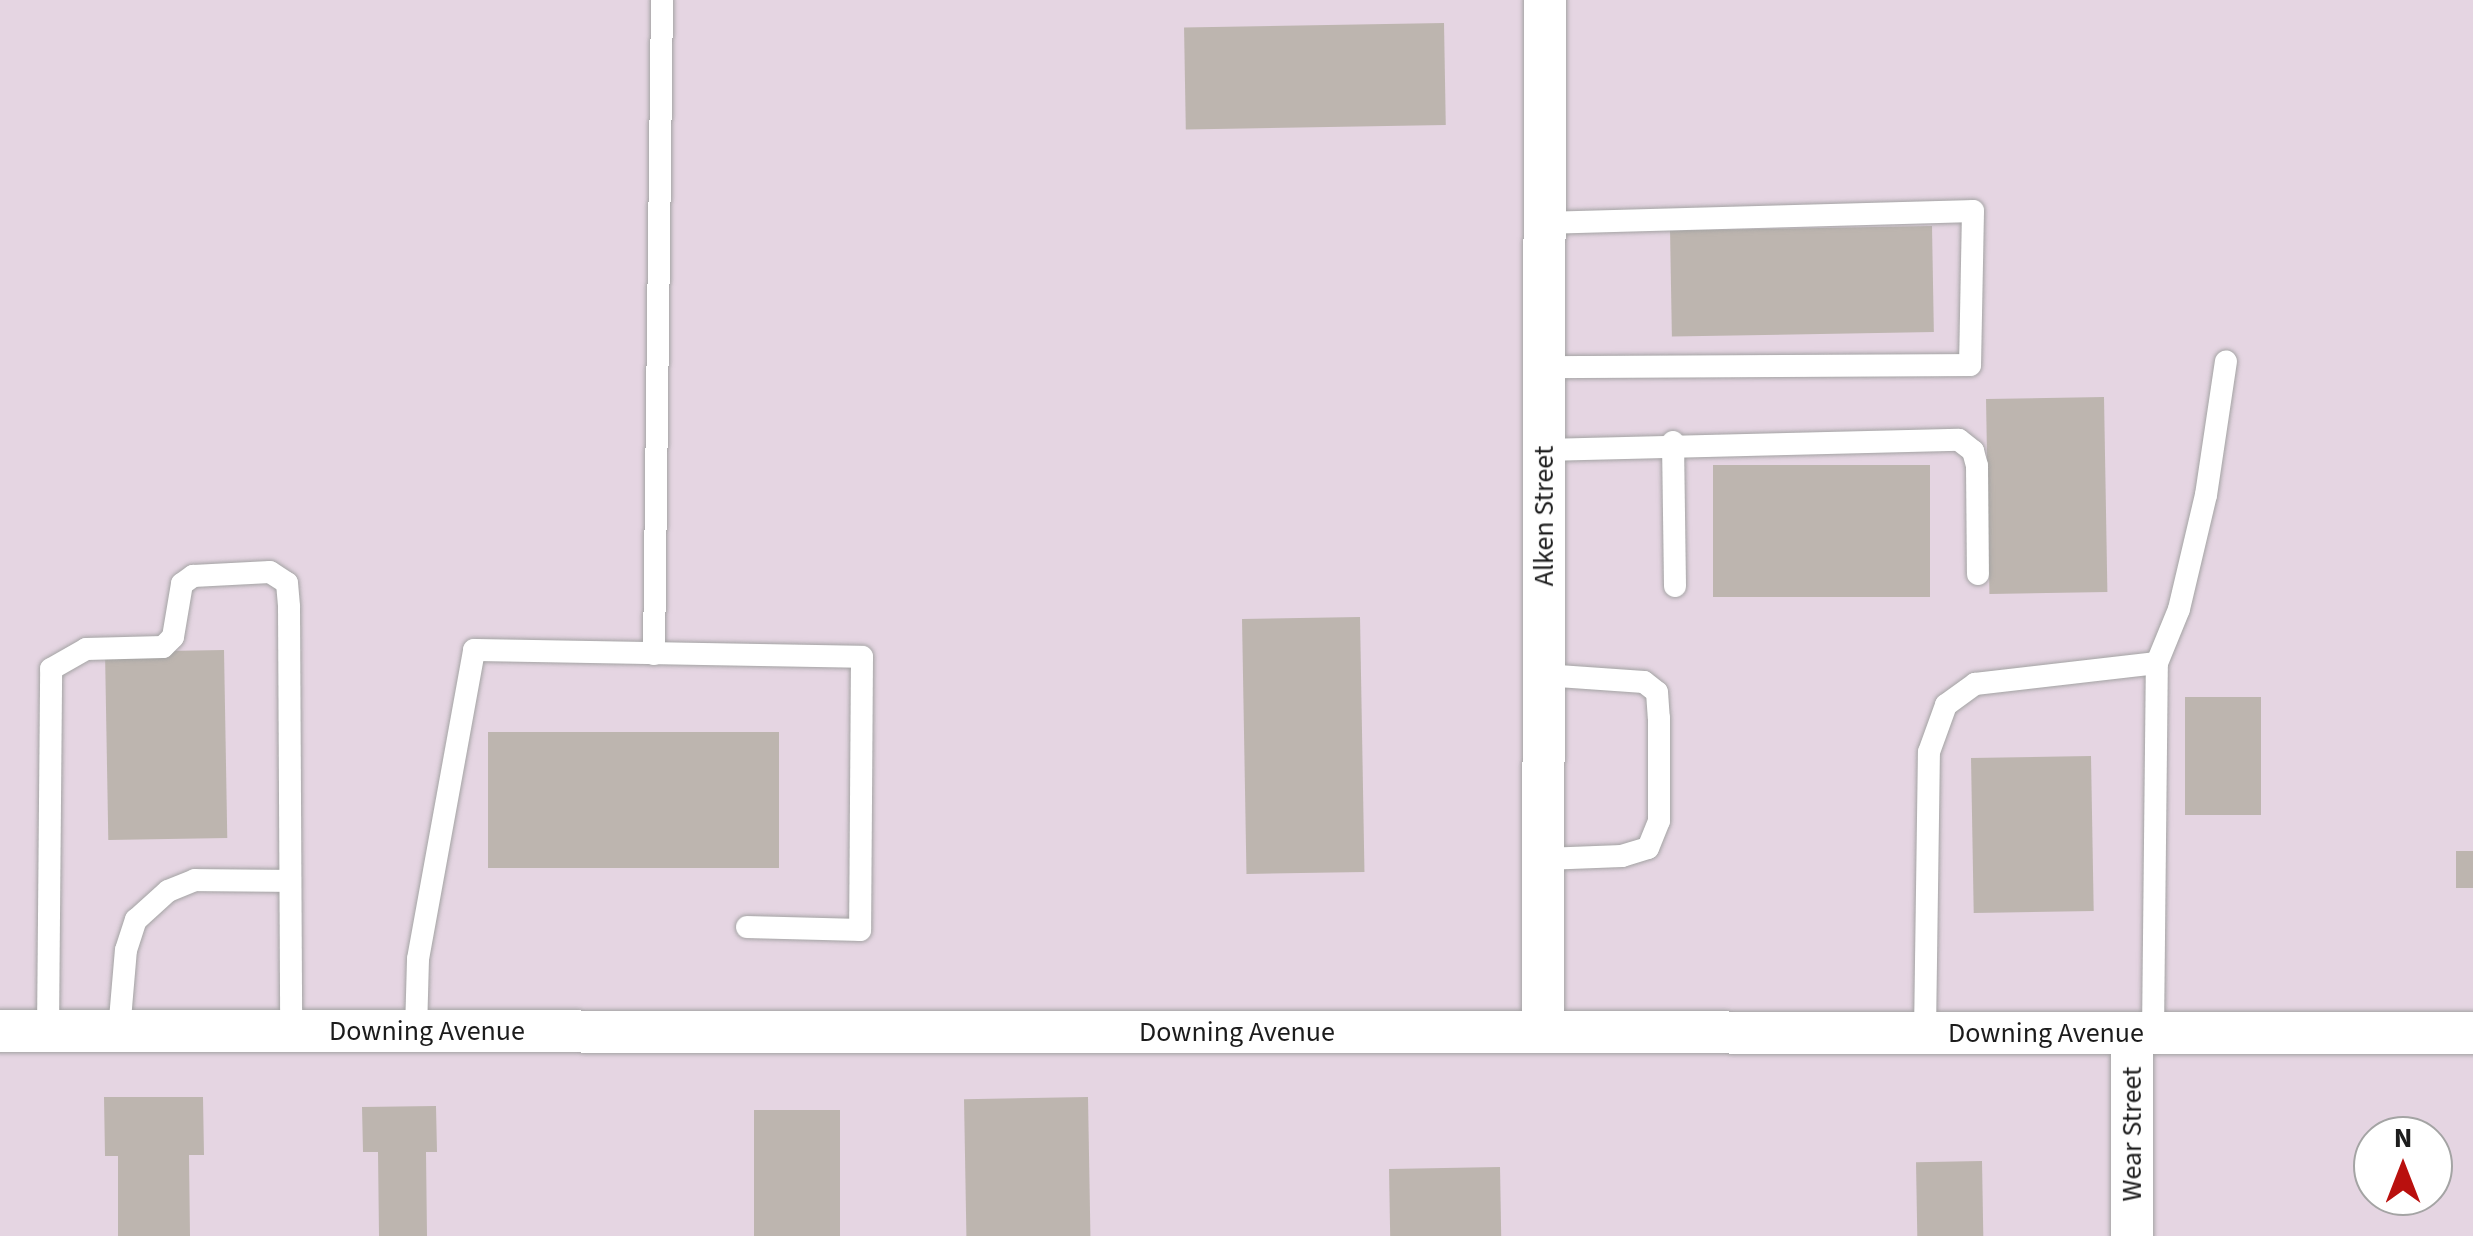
<!DOCTYPE html>
<style>
body{margin:0}
#map{position:relative;width:2473px;height:1236px;overflow:hidden;background:#ede9e2;font-family:"Source Sans 3",sans-serif}
div>[style]{position:absolute}
[style*='--x']{left:calc(var(--x)*1px);top:calc(var(--y)*1px);width:calc(var(--w)*1px);rotate:calc(var(--a)*1deg)}
.industrial>*{inset:0;background:#e5d5e2}
.building>*{inset:0;background:#bdb5af;transform-origin:0 0}
.roads{filter:drop-shadow(0 0 2px #a3a3a3) drop-shadow(0 0 2px #a3a3a3)}
.lane>*{height:22px;margin:-11px;padding:0 11px;transform-origin:11px;border-radius:11px;background:#fff}
.street>*{height:42px;margin:-21px;padding:0 21px;transform-origin:21px;border-radius:21px;background:#fff}
span{translate:-50% -50%;white-space:nowrap;text-align:center;line-height:1.15;-webkit-text-stroke:10px #fff;paint-order:stroke}
.street-label{font-size:28px;color:#1c1c1c}
.north{position:absolute;left:2353px;top:1116px;width:100px;height:100px;box-sizing:border-box;background:#fff;border:2px solid #a4a4a4;border-radius:50%;rotate:0deg;font-size:28px;font-weight:700;line-height:40px;text-align:center;color:#1c1c1c}
.north::after{content:'';display:block;margin:auto;width:35px;height:45px;background:#b9100e;clip-path:polygon(50% 0,100% 100%,50% 72%,0 100%)}
</style>
<div id="map">
<div class="industrial">
<div style="clip-path:polygon(evenodd,0 0,2473px 0,2473px 1236px,0 1236px,0 0,2373px 1136px,2433px 1136px,2433px 1196px,2373px 1196px,2373px 1136px)"></div>
</div>
<div class="building">
<div style="left:1444px;top:23px;width:102px;height:260px;rotate:89deg"></div>
<div style="left:1932px;top:226px;width:106px;height:262px;rotate:89deg"></div>
<div style="left:2104px;top:397px;width:195px;height:118px;rotate:89deg"></div>
<div style="left:1930px;top:465px;width:132px;height:217px;rotate:90deg"></div>
<div style="left:1360px;top:617px;width:255px;height:118px;rotate:89deg"></div>
<div style="left:224px;top:650px;width:188px;height:119px;rotate:89deg"></div>
<div style="left:2261px;top:697px;width:118px;height:76px;rotate:90deg"></div>
<div style="left:779px;top:732px;width:136px;height:291px;rotate:90deg"></div>
<div style="left:2091px;top:756px;width:155px;height:120px;rotate:89deg"></div>
<div style="left:2456px;top:851px;width:17px;height:37px"></div>
<div style="clip-path:polygon(104px 1097px,203px 1097px,204px 1155px,189px 1155px,190px 1236px,118px 1236px,118px 1156px,105px 1156px)"></div>
<div style="left:1088px;top:1097px;width:139px;height:124px;rotate:89deg"></div>
<div style="clip-path:polygon(436px 1106px,437px 1152px,426px 1152px,427px 1236px,379px 1236px,378px 1152px,363px 1152px,362px 1107px)"></div>
<div style="left:840px;top:1110px;width:126px;height:86px;rotate:90deg"></div>
<div style="left:1982px;top:1161px;width:75px;height:66px;rotate:89deg"></div>
<div style="left:1500px;top:1167px;width:69px;height:111px;rotate:89deg"></div>
</div>
<div class="roads">
<div class="lane">
<div style="--x:1544;--y:223;--w:429;--a:-1.6"></div>
<div style="--x:1973;--y:211;--w:154;--a:91.1"></div>
<div style="--x:1970;--y:365;--w:426;--a:179.7"></div>
<div style="--x:1673;--y:442;--w:144;--a:89.2"></div>
<div style="--x:1544;--y:450;--w:415;--a:-1.4"></div>
<div style="--x:1959;--y:440;--w:18;--a:38"></div>
<div style="--x:1973;--y:451;--w:16;--a:75"></div>
<div style="--x:1977;--y:466;--w:108;--a:89.5"></div>
<div style="--x:654;--y:654;--w:654;--a:-89.3"></div>
<div style="--x:1544;--y:675;--w:100;--a:4"></div>
<div style="--x:1644;--y:682;--w:16;--a:38"></div>
<div style="--x:1657;--y:692;--w:26;--a:86"></div>
<div style="--x:1659;--y:718;--w:103;--a:90"></div>
<div style="--x:1659;--y:821;--w:29;--a:112"></div>
<div style="--x:1648;--y:848;--w:27;--a:163"></div>
<div style="--x:1622;--y:856;--w:78;--a:177.8"></div>
<div style="--x:48;--y:1031;--w:362;--a:-89.5"></div>
<div style="--x:51;--y:669;--w:40;--a:-29.7"></div>
<div style="--x:86;--y:649;--w:77;--a:-1.5"></div>
<div style="--x:163;--y:647;--w:14;--a:-45"></div>
<div style="--x:173;--y:637;--w:54;--a:-80.4"></div>
<div style="--x:182;--y:584;--w:14;--a:-36"></div>
<div style="--x:193;--y:576;--w:77;--a:-3"></div>
<div style="--x:270;--y:572;--w:20;--a:33"></div>
<div style="--x:287;--y:583;--w:24;--a:85"></div>
<div style="--x:289;--y:607;--w:424;--a:89.7"></div>
<div style="--x:119;--y:1031;--w:81;--a:-85.1"></div>
<div style="--x:126;--y:950;--w:32;--a:-72"></div>
<div style="--x:136;--y:920;--w:43;--a:-42.2"></div>
<div style="--x:168;--y:891;--w:29;--a:-22"></div>
<div style="--x:195;--y:880;--w:94;--a:0.6"></div>
<div style="--x:416;--y:1031;--w:72;--a:-88.4"></div>
<div style="--x:418;--y:959;--w:314;--a:-79.7"></div>
<div style="--x:474;--y:650;--w:388;--a:1"></div>
<div style="--x:862;--y:657;--w:273;--a:90.4"></div>
<div style="--x:860;--y:930;--w:113;--a:-178.5"></div>
<div style="--x:1925;--y:1033;--w:281;--a:-89.2"></div>
<div style="--x:1929;--y:752;--w:50;--a:-70.1"></div>
<div style="--x:1946;--y:705;--w:36;--a:-36"></div>
<div style="--x:1975;--y:684;--w:183;--a:-6.6"></div>
<div style="--x:2157;--y:663;--w:58;--a:-67.8"></div>
<div style="--x:2179;--y:609;--w:117;--a:-76.7"></div>
<div style="--x:2206;--y:495;--w:135;--a:-81.5"></div>
<div style="--x:2153;--y:1033;--w:370;--a:-89.4"></div>
</div>
<div class="street">
<div style="--x:0;--y:1031;--w:2473;--a:0.05"></div>
<div style="--x:1543;--y:1032;--w:1032;--a:-89.89"></div>
<div style="--x:2132;--y:1236;--w:203;--a:-90"></div>
</div>
</div>
<div class="street-label">
<span style="left:1544px;top:516px;rotate:-90deg">Alken Street</span>
<span style="left:427px;top:1031px">Downing Avenue</span>
<span style="left:1237px;top:1032px">Downing Avenue</span>
<span style="left:2046px;top:1033px">Downing Avenue</span>
<span style="left:2132px;top:1134px;rotate:-90deg">Wear Street</span>
</div>
<div class="north">N</div>
</div>
